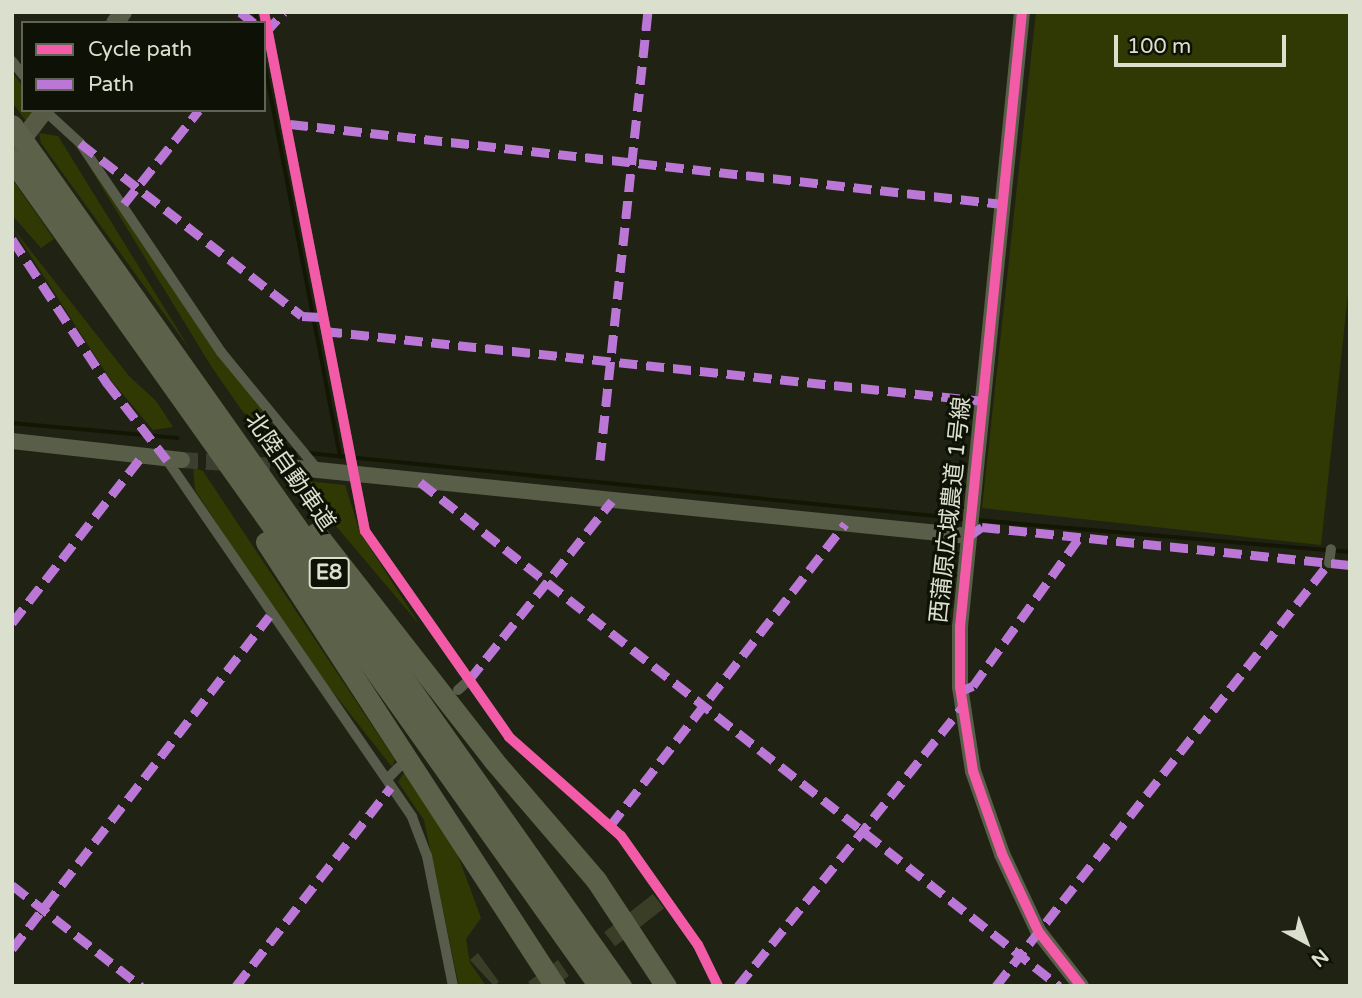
<!DOCTYPE html>
<meta charset="utf-8">
<style>
body{margin:0}
#map{position:relative;width:1362px;height:998px;overflow:hidden;background:#202313;font-family:"Varela Round","Noto Sans JP",sans-serif}
div>[style]{position:absolute}
[style*='--x']{left:calc(var(--x)*1px);top:calc(var(--y)*1px);width:calc(var(--w)*1px);rotate:calc(var(--a)*1deg)}
.green>*{inset:0;background:#303903}
.stream>*{height:3.5px;margin:-1.75px;padding:0 1.75px;transform-origin:1.75px;border-radius:1.75px;background:#121603}
.building>*{inset:0;background:#3a3e27;transform-origin:0 0}
.secondary-tunnel>*{height:16px;margin-top:-8px;transform-origin:0;background:repeating-linear-gradient(90deg,#3c3f2f 0 16px,transparent 0 24px)}
.street>*{height:10px;margin:-5px;padding:0 5px;transform-origin:5px;border-radius:5px;background:#585c4b}
.secondary>*{height:16px;margin:-8px;padding:0 8px;transform-origin:8px;border-radius:8px;background:#595e49}
.primary>*{height:18px;margin:-9px;padding:0 9px;transform-origin:9px;border-radius:9px;background:#575b45}
.highway>*{height:21px;margin:-10.5px;padding:0 10.5px;transform-origin:10.5px;border-radius:10.5px;background:#5c6149}
.highway-bridge>*{height:21px;margin:-10.5px;padding:0 10.5px;transform-origin:10.5px;border-radius:10.5px;background:#5c6149}
.quiet>*{height:9px;margin-top:-4.5px;transform-origin:0;background:repeating-linear-gradient(90deg,#ba77d6 0 18px,transparent 0 27px)}
.cycleway>*{height:10px;margin:-5px;padding:0 5px;transform-origin:5px;border-radius:5px;background:#f35aa7}
span{translate:-50% -50%;white-space:nowrap;text-align:center;line-height:1.15;-webkit-text-stroke:6px #0e1105;paint-order:stroke}
.shield-label span{padding:2px 5px;background:#0e1105;border:2px solid;border-radius:5px;-webkit-text-stroke-width:0}
.shield-label{font-size:21px;color:#dbe0ce;font-weight:700}
.street-label{font-size:23px;color:#dbe0ce}
.frame{position:absolute;inset:0;border:14px solid #dbe0ce;pointer-events:none}
.legend{position:absolute;left:21px;top:21px;width:245px;height:91px;box-sizing:border-box;background:#0e1105;border:2px solid #606455;margin:0;padding:9px 12px;list-style:none;font-size:21px;color:#dbe0ce}
.legend li{display:flex;align-items:center;gap:14px;height:35px}
.legend b{width:35px;border:2px solid #606455}
.north{position:absolute;left:1271px;top:907px;width:70px;height:70px;-webkit-text-stroke:5px #0e1105;paint-order:stroke;rotate:139deg;font-size:19px;font-weight:700;line-height:28px;text-align:center;color:#dbe0ce}
.north::after{content:'';display:block;margin:auto;width:24px;height:32px;background:#dbe0ce;clip-path:polygon(50% 0,100% 100%,50% 72%,0 100%)}
.scale{position:absolute;left:1114px;top:35px;width:172px;height:32px;box-sizing:border-box;border:4px solid #dbe0ce;border-top:0;padding-left:9px;font-size:21px;line-height:24px;white-space:nowrap;color:#dbe0ce;-webkit-text-stroke:5px #0e1105;paint-order:stroke}
</style>
<div id="map">
<div class="green">
<div style="clip-path:polygon(1036px 12px,1350px 12px,1350px 275px,1321px 545px,982px 508px)"></div>
<div style="clip-path:polygon(12px 72px,23px 87px,23px 110px,34px 110px,26px 121px,12px 102px)"></div>
<div style="clip-path:polygon(39px 133px,58px 136px,191px 351px,41px 143px)"></div>
<div style="clip-path:polygon(86px 161px,269px 419px,274px 437px,243px 412px,211px 366px)"></div>
<div style="clip-path:polygon(12px 179px,54px 239px,41px 248px,12px 215px)"></div>
<div style="clip-path:polygon(12px 227px,129px 376px,156px 401px,173px 427px,153px 430px,110px 379px)"></div>
<div style="clip-path:polygon(193px 467px,203px 471px,395px 760px,392px 767px,299px 649px,195px 490px)"></div>
<div style="clip-path:polygon(297px 480px,345px 485px,360px 532px,419px 624px)"></div>
<div style="clip-path:polygon(405px 771px,451px 837px,481px 918px,466px 939px,470px 963px,486px 986px,459px 986px,424px 820px,398px 782px)"></div>
</div>
<div class="stream">
<div style="--x:255;--y:12;--w:8;--a:76"></div>
<div style="--x:264;--y:59;--w:405;--a:79.1"></div>
<div style="--x:12;--y:423;--w:166;--a:5.2"></div>
<div style="--x:277;--y:447;--w:20;--a:11"></div>
<div style="--x:308;--y:453;--w:660;--a:5.74"></div>
<div style="--x:976;--y:520;--w:375;--a:4.9"></div>
</div>
<div class="building">
<div style="left:653px;top:894px;width:18px;height:62px;rotate:52deg"></div>
<div style="clip-path:polygon(478px 953px,499px 982px,494px 986px,470px 960px)"></div>
<div style="clip-path:polygon(558px 960px,569px 976px,555px 986px,531px 986px,528px 982px)"></div>
</div>
<div class="secondary-tunnel">
<div style="--x:182;--y:460;--w:106;--a:3.8"></div>
</div>
<div class="street">
<div style="--x:264;--y:12;--w:529;--a:78.99"></div>
<div style="--x:365;--y:531;--w:251;--a:55"></div>
<div style="--x:509;--y:737;--w:149;--a:41.5"></div>
<div style="--x:621;--y:836;--w:133;--a:54.8"></div>
<div style="--x:698;--y:945;--w:46;--a:64"></div>
<div style="--x:12;--y:61;--w:18;--a:52"></div>
<div style="--x:44;--y:110;--w:49;--a:42.5"></div>
<div style="--x:80;--y:143;--w:252;--a:56"></div>
<div style="--x:221;--y:352;--w:153;--a:50.6"></div>
<div style="--x:167;--y:460;--w:433;--a:55.5"></div>
<div style="--x:412;--y:817;--w:42;--a:69"></div>
<div style="--x:427;--y:856;--w:133;--a:78.7"></div>
<div style="--x:1329;--y:563;--w:14;--a:-82"></div>
<div style="--x:458;--y:690;--w:15;--a:-42"></div>
<div style="--x:387;--y:779;--w:17;--a:-45"></div>
</div>
<div class="secondary">
<div style="--x:1022;--y:12;--w:618;--a:95.76"></div>
<div style="--x:960;--y:627;--w:60;--a:90"></div>
<div style="--x:960;--y:687;--w:85;--a:81.2"></div>
<div style="--x:973;--y:771;--w:88;--a:70.7"></div>
<div style="--x:1002;--y:854;--w:85;--a:64.9"></div>
<div style="--x:1038;--y:931;--w:70;--a:52"></div>
<div style="--x:12;--y:441;--w:171;--a:6.4"></div>
<div style="--x:288;--y:467;--w:684;--a:5.79"></div>
</div>
<div class="primary">
<div style="--x:115;--y:23;--w:14;--a:-54"></div>
<div style="--x:16;--y:148;--w:48;--a:-52.7"></div>
</div>
<div class="highway">
<div style="--x:12;--y:160;--w:1013;--a:54.6"></div>
<div style="--x:37;--y:160;--w:1012;--a:54.74"></div>
<div style="--x:316;--y:533;--w:289;--a:52"></div>
<div style="--x:494;--y:761;--w:157;--a:49.4"></div>
<div style="--x:596;--y:880;--w:127;--a:56.6"></div>
<div style="--x:266;--y:542;--w:530;--a:56.94"></div>
</div>
<div class="highway-bridge">
<div style="--x:12;--y:125;--w:43;--a:54.5"></div>
</div>
<div class="quiet">
<div style="--x:240;--y:12;--w:18;--a:38"></div>
<div style="--x:265;--y:33;--w:28;--a:-48"></div>
<div style="--x:290;--y:124;--w:717;--a:6.4"></div>
<div style="--x:80;--y:143;--w:281;--a:37.9"></div>
<div style="--x:302;--y:316;--w:19;--a:3"></div>
<div style="--x:124;--y:204;--w:120;--a:-51.4"></div>
<div style="--x:12;--y:239;--w:173;--a:56.6"></div>
<div style="--x:107;--y:383;--w:98;--a:52.1"></div>
<div style="--x:324;--y:331;--w:663;--a:6.06"></div>
<div style="--x:600;--y:460;--w:451;--a:-83.9"></div>
<div style="--x:420;--y:482;--w:814;--a:38.26"></div>
<div style="--x:969;--y:536;--w:16;--a:-35"></div>
<div style="--x:982;--y:527;--w:370;--a:5.9"></div>
<div style="--x:12;--y:623;--w:213;--a:-52.1"></div>
<div style="--x:469;--y:680;--w:229;--a:-51.4"></div>
<div style="--x:961;--y:691;--w:13;--a:-23"></div>
<div style="--x:973;--y:686;--w:186;--a:-54.4"></div>
<div style="--x:610;--y:826;--w:383;--a:-52.1"></div>
<div style="--x:12;--y:885;--w:164;--a:38.1"></div>
<div style="--x:12;--y:949;--w:421;--a:-52.3"></div>
<div style="--x:236;--y:986;--w:252;--a:-52.1"></div>
<div style="--x:738;--y:986;--w:359;--a:-51.2"></div>
<div style="--x:996;--y:986;--w:538;--a:-51.79"></div>
</div>
<div class="cycleway">
<div style="--x:264;--y:12;--w:529;--a:78.99"></div>
<div style="--x:365;--y:531;--w:251;--a:55"></div>
<div style="--x:509;--y:737;--w:149;--a:41.5"></div>
<div style="--x:621;--y:836;--w:133;--a:54.8"></div>
<div style="--x:698;--y:945;--w:46;--a:64"></div>
<div style="--x:1022;--y:12;--w:618;--a:95.76"></div>
<div style="--x:960;--y:627;--w:60;--a:90"></div>
<div style="--x:960;--y:687;--w:85;--a:81.2"></div>
<div style="--x:973;--y:771;--w:88;--a:70.7"></div>
<div style="--x:1002;--y:854;--w:85;--a:64.9"></div>
<div style="--x:1038;--y:931;--w:70;--a:52"></div>
</div>
<div class="shield-label">
<span style="left:329px;top:573px">E8</span>
</div>
<div class="street-label">
<span style="left:290px;top:472px;rotate:55deg">北陸自動車道</span>
<span style="left:951px;top:510px;rotate:-84deg">西蒲原広域農道 1号線</span>
</div>
<div class="frame"></div>
<ul class="legend">
<li><b style="height:9px;background:#f35aa7"></b>Cycle path</li>
<li><b style="height:9px;background:#ba77d6"></b>Path</li>
</ul>
<div class="north">N</div>
<div class="scale">100 m</div>
</div>
